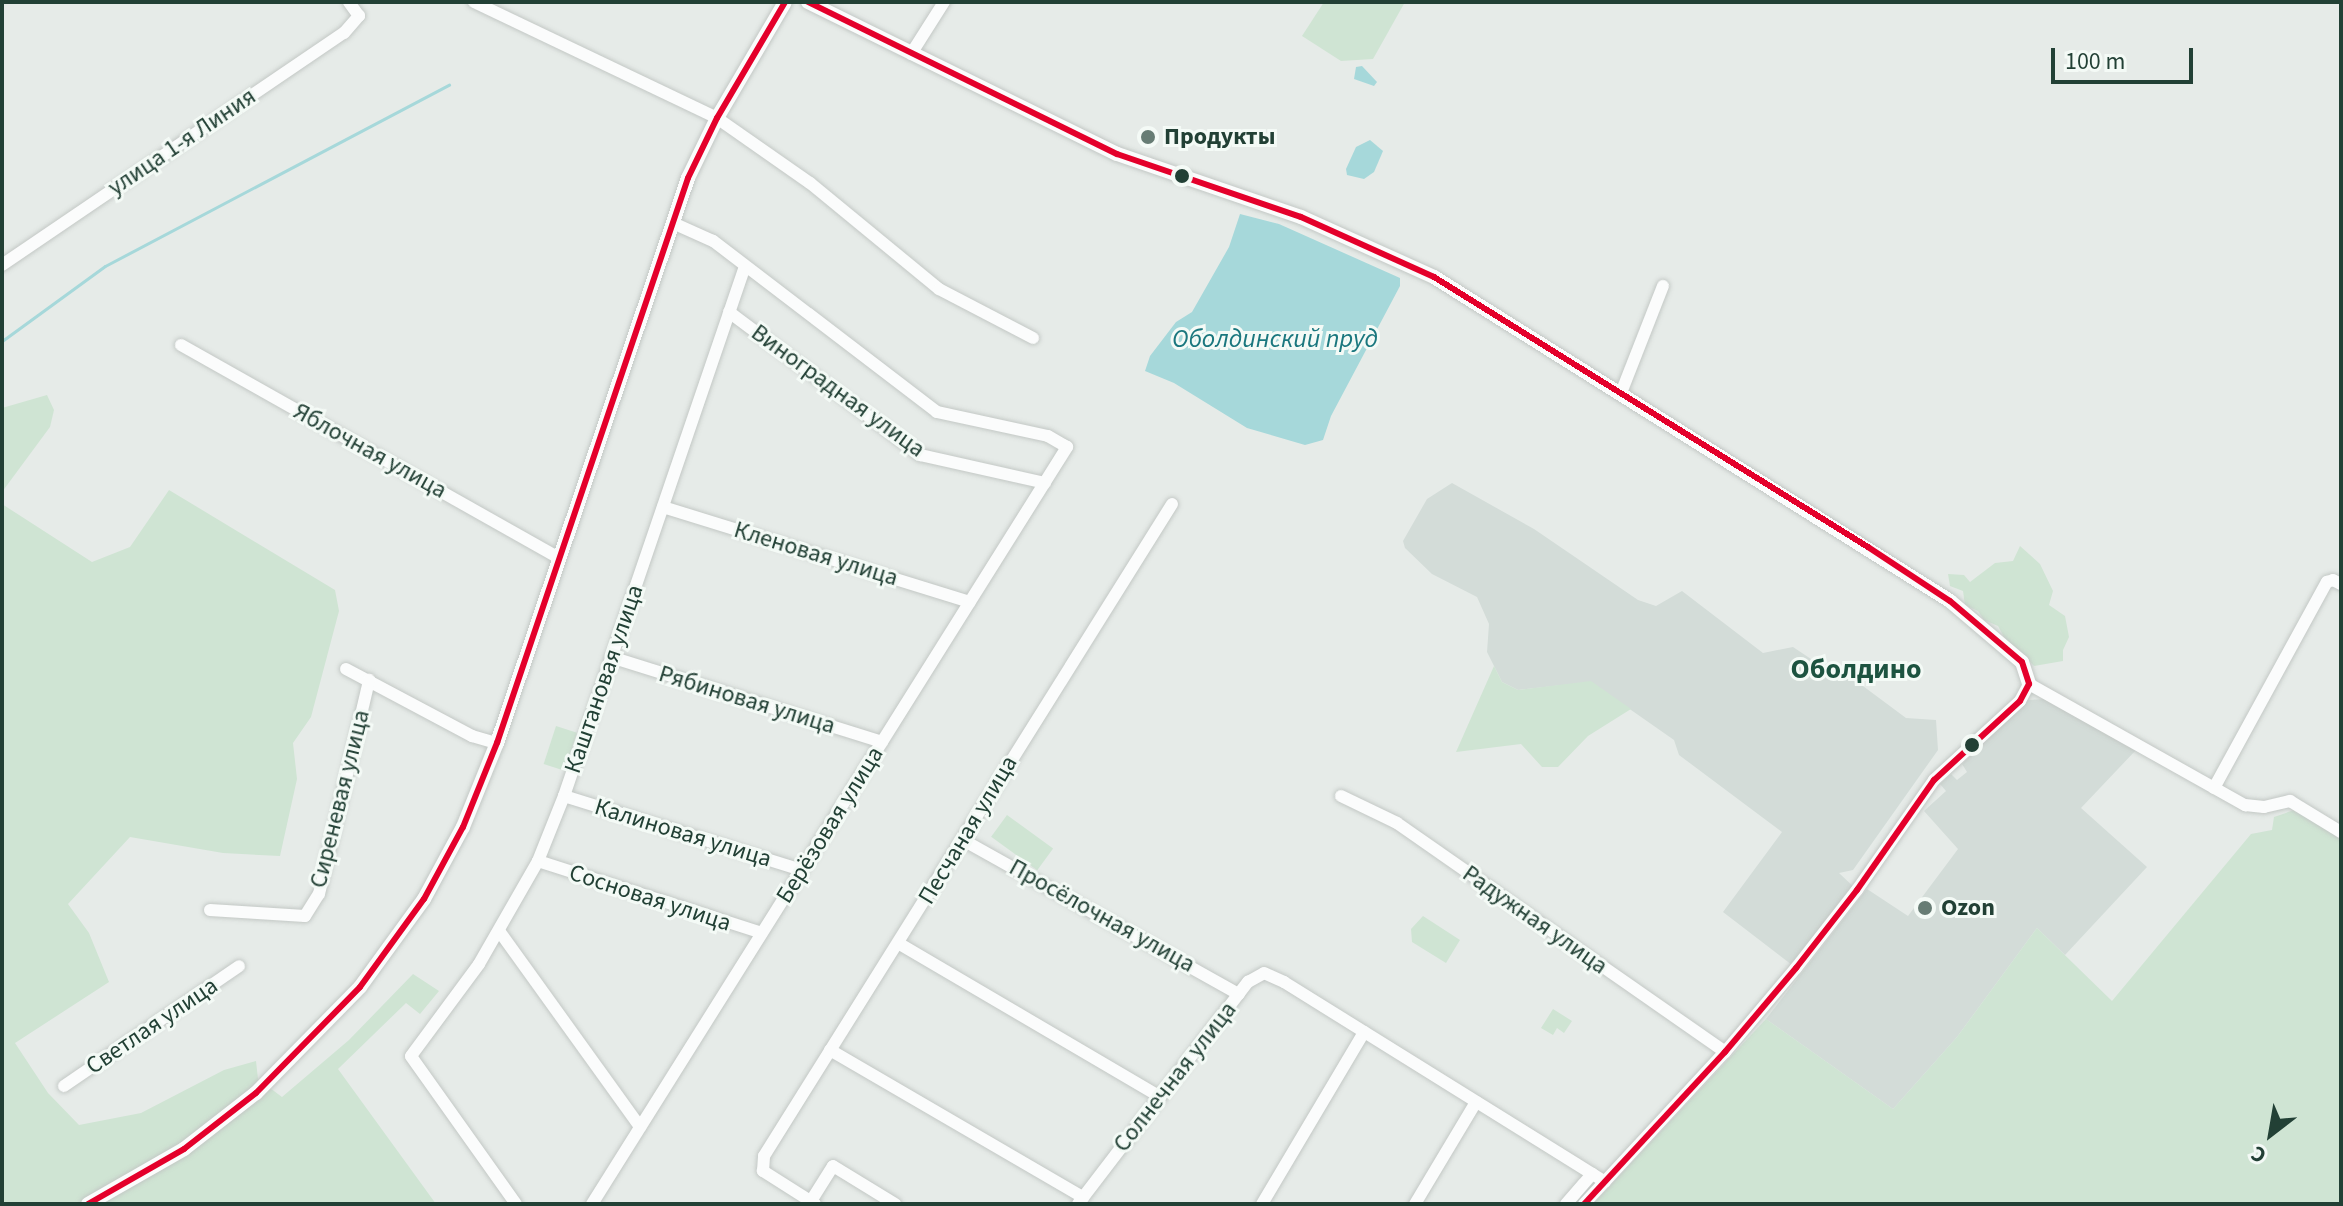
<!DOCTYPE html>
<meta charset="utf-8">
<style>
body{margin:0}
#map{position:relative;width:2343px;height:1206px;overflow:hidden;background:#e6ebe8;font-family:"Source Sans 3",sans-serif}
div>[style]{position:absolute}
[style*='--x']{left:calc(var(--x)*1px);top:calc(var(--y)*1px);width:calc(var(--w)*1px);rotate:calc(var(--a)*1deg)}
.built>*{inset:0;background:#d3dcd8}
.green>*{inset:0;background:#cfe4d3;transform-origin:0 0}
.water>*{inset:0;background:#a6d8da}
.stream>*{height:3px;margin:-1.5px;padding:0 1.5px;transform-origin:1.5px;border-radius:1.5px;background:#a6d8da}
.roads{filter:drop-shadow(0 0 2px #c3c8c5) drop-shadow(0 0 2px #c3c8c5)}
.minor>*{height:12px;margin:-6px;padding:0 6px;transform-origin:6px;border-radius:6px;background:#fbfcfc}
.tertiary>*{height:14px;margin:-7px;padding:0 7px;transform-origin:7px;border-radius:7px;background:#fbfcfc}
.bus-1>*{height:6px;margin:-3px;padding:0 3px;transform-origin:3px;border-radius:3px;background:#e4002b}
.dots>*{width:22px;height:22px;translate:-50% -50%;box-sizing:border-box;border:4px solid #f4faf6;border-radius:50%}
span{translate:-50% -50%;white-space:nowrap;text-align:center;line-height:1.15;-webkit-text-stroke:6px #f4faf6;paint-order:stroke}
.poi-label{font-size:24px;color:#224035;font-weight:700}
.left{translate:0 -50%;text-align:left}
.street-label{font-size:24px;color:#224035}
.water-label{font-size:26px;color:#1a777e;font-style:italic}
.quarter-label{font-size:28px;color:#1d5340;font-weight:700}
.frame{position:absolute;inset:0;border:4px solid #224035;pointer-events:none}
.north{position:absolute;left:2231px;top:1094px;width:80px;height:80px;-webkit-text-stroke:6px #f4faf6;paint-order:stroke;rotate:211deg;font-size:22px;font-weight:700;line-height:32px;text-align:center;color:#224035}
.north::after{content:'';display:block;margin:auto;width:28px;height:36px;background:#224035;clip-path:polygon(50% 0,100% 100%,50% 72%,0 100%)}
.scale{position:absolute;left:2051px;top:48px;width:142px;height:36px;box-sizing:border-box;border:4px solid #224035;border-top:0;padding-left:10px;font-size:24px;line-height:28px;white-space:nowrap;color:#224035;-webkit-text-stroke:6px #f4faf6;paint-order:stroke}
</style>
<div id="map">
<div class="built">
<div style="clip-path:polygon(1452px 483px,1534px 529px,1638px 600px,1656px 606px,1682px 591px,1763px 653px,1793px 647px,1826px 669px,1832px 663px,1906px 718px,1936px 720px,1938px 750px,1853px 870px,1839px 873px,1857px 890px,1796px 968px,1723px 912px,1782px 832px,1679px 755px,1674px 740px,1591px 682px,1518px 690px,1502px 682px,1487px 652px,1489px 624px,1477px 597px,1432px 574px,1405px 548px,1403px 541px,1427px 499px)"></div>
<div style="clip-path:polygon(2047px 699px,2136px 750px,2081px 808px,2147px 867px,2065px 955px,2037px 928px,1957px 1037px,1893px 1109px,1766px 1019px,1867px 889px,1908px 916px,1958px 849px,1924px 811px,1946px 791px,1940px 784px,1951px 774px,1957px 780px,1967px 772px,1962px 764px,2027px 700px)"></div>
</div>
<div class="green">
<div style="clip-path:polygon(1324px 2px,1405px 2px,1373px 59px,1341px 61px,1302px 36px)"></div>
<div style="clip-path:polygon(47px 395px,54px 410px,50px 427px,2px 492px,2px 408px)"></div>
<div style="clip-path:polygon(169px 490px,335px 590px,339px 611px,311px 717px,293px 743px,297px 779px,280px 856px,223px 853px,130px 837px,68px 904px,89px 933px,109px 982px,15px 1043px,48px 1093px,79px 1125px,141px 1113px,224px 1070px,256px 1061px,258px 1079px,282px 1097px,349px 1040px,413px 974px,439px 991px,420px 1014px,406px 1003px,338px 1069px,436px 1204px,2px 1204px,2px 504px,92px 562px,130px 547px)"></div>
<div style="clip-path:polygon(2020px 546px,2040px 564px,2053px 591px,2049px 605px,2065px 616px,2069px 637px,2063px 650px,2063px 661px,2034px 666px,2019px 650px,2009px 646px,1998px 626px,1984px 620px,1978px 611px,1965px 605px,1963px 591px,1950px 586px,1948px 574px,1964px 575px,1970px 582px,1995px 563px,2013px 561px)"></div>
<div style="clip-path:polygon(1494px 666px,1502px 682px,1518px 690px,1591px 681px,1631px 709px,1588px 736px,1558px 767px,1542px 767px,1521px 744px,1456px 752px)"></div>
<div style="left:556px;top:726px;width:22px;height:40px;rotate:18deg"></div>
<div style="clip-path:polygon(2297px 809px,2341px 840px,2341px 1204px,1593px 1204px,1766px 1019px,1893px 1109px,1957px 1037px,2037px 928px,2112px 1001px,2251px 834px,2272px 830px,2274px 817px)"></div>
<div style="left:1007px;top:815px;width:57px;height:27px;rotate:36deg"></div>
<div style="clip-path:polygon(1423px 916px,1460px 940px,1446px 963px,1412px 942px,1411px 929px)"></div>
<div style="clip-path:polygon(1553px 1009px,1572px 1021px,1564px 1033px,1557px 1028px,1553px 1035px,1541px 1028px)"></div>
</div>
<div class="water">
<div style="clip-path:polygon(1362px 66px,1377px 82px,1374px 86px,1354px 79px,1356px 67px)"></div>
<div style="clip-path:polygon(1370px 140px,1383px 151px,1374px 172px,1364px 179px,1347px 175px,1346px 169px,1356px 147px)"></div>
<div style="clip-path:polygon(1240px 214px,1279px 224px,1400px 278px,1400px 286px,1331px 416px,1323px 440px,1305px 445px,1247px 428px,1174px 383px,1145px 371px,1150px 356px,1176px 322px,1192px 312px,1229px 247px)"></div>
</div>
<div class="stream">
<div style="--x:2;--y:341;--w:127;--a:-36.1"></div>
<div style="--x:105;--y:266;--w:389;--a:-27.8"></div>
</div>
<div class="roads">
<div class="minor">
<div style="--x:474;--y:2;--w:269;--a:25.5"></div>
<div style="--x:717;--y:118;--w:113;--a:35"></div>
<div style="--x:810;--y:183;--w:167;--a:39.4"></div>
<div style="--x:939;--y:289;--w:106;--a:27.5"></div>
<div style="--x:911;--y:54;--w:62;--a:-57.6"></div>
<div style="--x:2;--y:265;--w:413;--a:-34.2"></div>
<div style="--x:344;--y:33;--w:23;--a:-49"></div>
<div style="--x:359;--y:16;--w:17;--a:-126"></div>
<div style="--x:729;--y:312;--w:239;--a:36.8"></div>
<div style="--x:920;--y:455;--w:128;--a:12.6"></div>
<div style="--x:181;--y:345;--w:434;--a:29.4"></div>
<div style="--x:1621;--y:393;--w:115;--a:-68.6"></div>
<div style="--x:663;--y:507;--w:321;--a:17.2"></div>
<div style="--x:611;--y:657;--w:284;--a:17.4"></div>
<div style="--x:346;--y:669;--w:143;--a:28"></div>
<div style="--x:472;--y:736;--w:26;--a:16"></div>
<div style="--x:2214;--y:788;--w:235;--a:-61.3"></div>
<div style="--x:2327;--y:582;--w:6;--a:-18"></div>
<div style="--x:2333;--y:580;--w:9;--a:27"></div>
<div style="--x:564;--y:796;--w:248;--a:17.3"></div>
<div style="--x:1341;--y:796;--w:62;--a:25.7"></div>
<div style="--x:1397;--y:823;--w:400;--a:34.9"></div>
<div style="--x:963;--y:840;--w:316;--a:29.2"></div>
<div style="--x:538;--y:861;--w:235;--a:17.8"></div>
<div style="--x:210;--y:910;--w:95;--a:3.6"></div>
<div style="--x:305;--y:916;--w:26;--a:-58"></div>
<div style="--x:319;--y:894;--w:220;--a:-76.8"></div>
<div style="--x:500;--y:932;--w:240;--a:54.3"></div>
<div style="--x:898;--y:943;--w:304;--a:30.4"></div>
<div style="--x:830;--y:1050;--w:293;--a:30.2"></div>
<div style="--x:64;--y:1086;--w:212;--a:-34.4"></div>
<div style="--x:811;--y:1201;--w:41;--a:-57.8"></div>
<div style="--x:833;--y:1166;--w:73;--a:31.5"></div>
<div style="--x:516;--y:1204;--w:181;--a:-125.4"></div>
<div style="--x:411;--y:1056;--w:114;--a:-53.5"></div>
<div style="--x:479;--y:964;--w:119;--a:-60.2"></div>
<div style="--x:538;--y:861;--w:70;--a:-68.2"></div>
<div style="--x:564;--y:796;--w:560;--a:-71.14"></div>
<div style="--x:592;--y:1204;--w:894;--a:-57.89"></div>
<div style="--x:1067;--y:447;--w:22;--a:-150"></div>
<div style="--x:1048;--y:436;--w:114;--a:-167.8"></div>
<div style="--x:937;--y:412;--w:282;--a:-142.6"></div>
<div style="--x:713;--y:241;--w:44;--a:-155.8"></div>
<div style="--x:815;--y:1204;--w:62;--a:-147.6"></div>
<div style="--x:763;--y:1171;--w:15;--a:-86"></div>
<div style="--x:764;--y:1156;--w:769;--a:-57.96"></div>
<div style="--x:1078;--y:1204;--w:280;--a:-52.6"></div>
<div style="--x:1248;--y:982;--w:18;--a:-29"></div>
<div style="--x:1264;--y:973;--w:22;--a:24"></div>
<div style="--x:1284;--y:982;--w:378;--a:31.9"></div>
<div style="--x:1262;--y:1204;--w:200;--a:-59.3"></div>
<div style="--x:1415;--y:1204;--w:119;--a:-59.1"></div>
<div style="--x:1566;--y:1204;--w:40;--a:-49"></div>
<div style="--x:1584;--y:1204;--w:207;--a:-47.2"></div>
<div style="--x:1725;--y:1052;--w:110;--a:-49.8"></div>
<div style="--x:1796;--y:968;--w:99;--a:-52"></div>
<div style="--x:1857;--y:890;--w:134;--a:-55"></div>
<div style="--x:1934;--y:780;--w:117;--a:-42.6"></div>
<div style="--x:2020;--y:701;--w:19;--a:-62"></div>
<div style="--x:2029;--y:684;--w:248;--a:29.3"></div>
<div style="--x:2245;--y:805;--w:19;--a:6"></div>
<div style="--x:2264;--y:807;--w:27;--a:-13"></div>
<div style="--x:2290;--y:801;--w:60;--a:31.3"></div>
</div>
<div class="tertiary">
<div style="--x:808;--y:2;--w:344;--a:26.2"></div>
<div style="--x:1117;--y:154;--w:194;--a:18.9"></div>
<div style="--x:1301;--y:217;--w:146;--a:24.3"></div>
<div style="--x:1434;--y:277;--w:609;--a:32.12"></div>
<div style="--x:1950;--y:601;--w:94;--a:40.3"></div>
<div style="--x:2022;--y:662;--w:23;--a:72"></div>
<div style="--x:88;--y:1204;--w:111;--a:-29.8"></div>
<div style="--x:184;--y:1149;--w:91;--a:-37.9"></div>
<div style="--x:256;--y:1093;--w:148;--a:-45.5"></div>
<div style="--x:360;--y:987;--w:109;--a:-54"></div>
<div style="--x:424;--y:899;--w:82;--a:-61.6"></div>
<div style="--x:463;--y:827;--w:91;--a:-68"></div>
<div style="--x:497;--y:743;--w:596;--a:-71.32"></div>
<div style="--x:688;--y:178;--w:67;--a:-64.2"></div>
<div style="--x:717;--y:118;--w:134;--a:-59.6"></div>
</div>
</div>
<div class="bus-1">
<div style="--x:808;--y:2;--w:344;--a:26.2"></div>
<div style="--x:1117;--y:154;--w:194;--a:18.9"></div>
<div style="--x:1301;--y:217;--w:146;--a:24.3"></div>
<div style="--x:1434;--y:277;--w:511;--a:31.89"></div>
<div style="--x:1868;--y:547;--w:98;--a:33.4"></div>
<div style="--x:1950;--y:601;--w:94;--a:40.3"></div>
<div style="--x:2022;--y:662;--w:23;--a:72"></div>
<div style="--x:2029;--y:684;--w:19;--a:118"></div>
<div style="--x:2020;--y:701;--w:117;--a:137.4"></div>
<div style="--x:1934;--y:780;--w:134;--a:125"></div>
<div style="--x:1857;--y:890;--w:99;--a:128"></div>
<div style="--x:1796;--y:968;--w:110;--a:130.2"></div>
<div style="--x:1725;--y:1052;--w:207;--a:132.8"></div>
<div style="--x:88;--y:1204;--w:111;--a:-29.8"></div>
<div style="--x:184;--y:1149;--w:91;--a:-37.9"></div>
<div style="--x:256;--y:1093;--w:148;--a:-45.5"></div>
<div style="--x:360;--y:987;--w:109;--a:-54"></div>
<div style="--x:424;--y:899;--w:82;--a:-61.6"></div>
<div style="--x:463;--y:827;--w:91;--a:-68"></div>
<div style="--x:497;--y:743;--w:596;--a:-71.32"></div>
<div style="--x:688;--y:178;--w:67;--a:-64.2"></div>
<div style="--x:717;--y:118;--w:134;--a:-59.6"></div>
</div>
<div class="dots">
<div style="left:1148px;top:137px;background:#677c74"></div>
<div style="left:1182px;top:176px;background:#224035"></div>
<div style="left:1972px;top:745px;background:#224035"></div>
<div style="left:1925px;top:908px;background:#677c74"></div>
</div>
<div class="poi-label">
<span class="left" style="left:1164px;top:137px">Продукты</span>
<span class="left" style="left:1941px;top:908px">Ozon</span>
</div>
<div class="street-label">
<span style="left:182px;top:142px;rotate:-34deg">улица 1-я Линия</span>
<span style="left:838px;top:391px;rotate:36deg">Виноградная улица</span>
<span style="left:370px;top:451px;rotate:29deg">Яблочная улица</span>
<span style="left:816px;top:554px;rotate:17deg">Кленовая улица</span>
<span style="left:604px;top:679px;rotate:-71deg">Каштановая улица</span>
<span style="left:747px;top:700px;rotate:17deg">Рябиновая улица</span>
<span style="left:340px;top:799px;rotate:-76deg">Сиреневая улица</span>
<span style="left:830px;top:825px;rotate:-58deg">Берёзовая улица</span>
<span style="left:968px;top:830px;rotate:-59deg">Песчаная улица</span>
<span style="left:683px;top:833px;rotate:17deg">Калиновая улица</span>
<span style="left:650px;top:898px;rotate:18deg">Сосновая улица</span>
<span style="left:1102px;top:916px;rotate:29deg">Просёлочная улица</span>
<span style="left:1535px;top:920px;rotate:35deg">Радужная улица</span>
<span style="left:152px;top:1026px;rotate:-34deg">Светлая улица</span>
<span style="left:1175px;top:1077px;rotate:-52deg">Солнечная улица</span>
</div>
<div class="water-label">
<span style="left:1275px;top:339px">Оболдинский пруд</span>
</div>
<div class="quarter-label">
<span style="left:1856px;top:669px">Оболдино</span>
</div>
<div class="frame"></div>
<div class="north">С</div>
<div class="scale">100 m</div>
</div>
